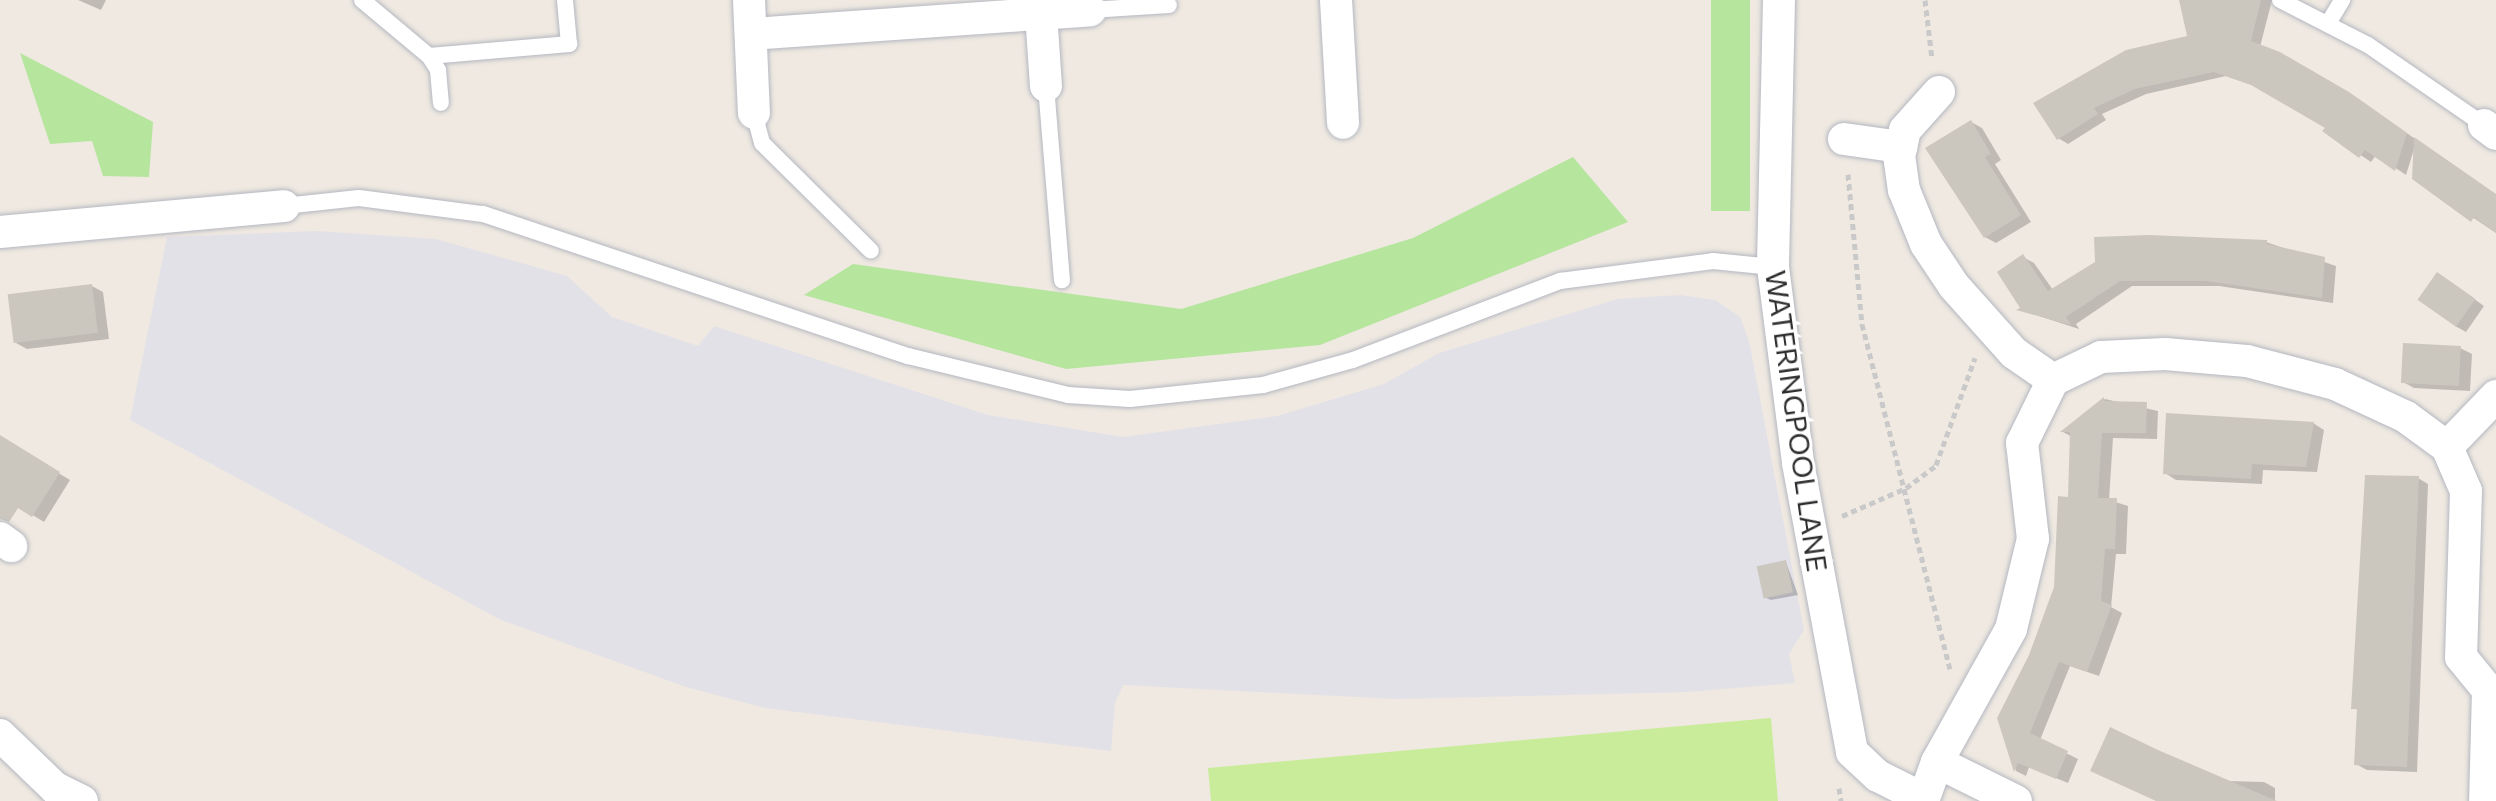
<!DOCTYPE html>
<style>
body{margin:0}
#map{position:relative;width:2496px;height:801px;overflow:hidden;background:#efe9e1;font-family:Commissioner,sans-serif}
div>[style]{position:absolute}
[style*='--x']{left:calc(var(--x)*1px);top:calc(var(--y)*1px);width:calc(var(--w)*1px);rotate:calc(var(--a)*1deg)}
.industrial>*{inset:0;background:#e3e1e8}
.green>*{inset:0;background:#b6e59e;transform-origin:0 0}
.pitch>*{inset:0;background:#c9ec9a}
.shadow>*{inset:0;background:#0003}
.building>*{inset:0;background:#cbc7bf;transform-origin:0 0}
.path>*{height:5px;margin-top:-2.5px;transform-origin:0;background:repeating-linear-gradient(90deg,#c9c9c9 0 6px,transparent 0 10px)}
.roads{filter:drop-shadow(0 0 2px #b4b7c1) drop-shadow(0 0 2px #b4b7c1)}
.lane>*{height:16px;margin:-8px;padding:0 8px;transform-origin:8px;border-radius:8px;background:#fff}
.street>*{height:32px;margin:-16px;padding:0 16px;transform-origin:16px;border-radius:16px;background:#fff}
span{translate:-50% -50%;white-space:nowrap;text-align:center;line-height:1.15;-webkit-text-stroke:6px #fff;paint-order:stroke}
.street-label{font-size:28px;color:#2e2e2e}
</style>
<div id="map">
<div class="industrial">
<div style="clip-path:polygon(316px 231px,436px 239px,567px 276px,612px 317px,698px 346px,714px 326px,988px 415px,1123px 437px,1277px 416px,1384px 384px,1439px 353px,1618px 299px,1680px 295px,1715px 300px,1740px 317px,1749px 341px,1804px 630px,1789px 654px,1795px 683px,1688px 692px,1396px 699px,1123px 685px,1115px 703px,1111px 751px,765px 708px,686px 687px,501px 620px,130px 420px,167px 237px)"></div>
</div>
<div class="green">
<div style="left:1711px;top:0;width:39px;height:211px"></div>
<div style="clip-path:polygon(20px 53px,153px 122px,149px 177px,103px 176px,92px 141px,50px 144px)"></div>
<div style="clip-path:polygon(1573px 157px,1628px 222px,1320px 345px,1066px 369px,804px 295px,853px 264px,1181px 309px,1413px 238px)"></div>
</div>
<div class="pitch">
<div style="clip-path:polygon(1771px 718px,1778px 801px,1211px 801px,1208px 768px)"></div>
</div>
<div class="shadow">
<div style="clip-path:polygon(78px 0,106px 0,101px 10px)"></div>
<div style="clip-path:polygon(2181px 0,2272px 0,2260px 47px,2360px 100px,2496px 196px,2496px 233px,2414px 178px,2414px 149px,2406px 175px,2376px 155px,2371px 162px,2325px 131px,2328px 127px,2264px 89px,2226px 76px,2146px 94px,2102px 114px,2106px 120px,2068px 144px,2058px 138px,2036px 104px,2190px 38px)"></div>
<div style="clip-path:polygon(1971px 122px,1982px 128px,2001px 160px,1995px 164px,2031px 222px,1996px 243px,1985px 237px)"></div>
<div style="clip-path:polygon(2266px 242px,2336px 266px,2333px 303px,2219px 286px,2132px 286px,2076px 324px,2079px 329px,2020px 310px,2023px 257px,2034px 263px,2053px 290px)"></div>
<div style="clip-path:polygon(2449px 281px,2484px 306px,2466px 332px,2455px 326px)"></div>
<div style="clip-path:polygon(92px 286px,103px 292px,109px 339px,27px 349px,16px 343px)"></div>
<div style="clip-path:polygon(2460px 348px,2472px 354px,2470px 391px,2414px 388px,2403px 382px)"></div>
<div style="clip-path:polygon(2105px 399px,2158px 411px,2157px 439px,2113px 438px,2109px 500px,2128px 506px,2126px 554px,2116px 554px,2111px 607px,2122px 613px,2099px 676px,2070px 666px,2040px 740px,2078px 759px,2068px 783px,2029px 767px,2026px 776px,2016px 771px,1999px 718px,2031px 656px,2056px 587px,2070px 499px,2072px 437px,2063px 432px)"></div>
<div style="clip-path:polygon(2313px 423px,2324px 430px,2317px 472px,2263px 470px,2262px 484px,2176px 480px,2165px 473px)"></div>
<div style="clip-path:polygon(0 438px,70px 480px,44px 522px,0 495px)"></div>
<div style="clip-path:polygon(2418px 478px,2428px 484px,2417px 772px,2367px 770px,2356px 764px,2359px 711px,2353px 707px)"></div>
<div style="clip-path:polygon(1786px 562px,1798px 595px,1771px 600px,1766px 598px)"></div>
<div style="clip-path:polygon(2227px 781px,2264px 782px,2275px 788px,2275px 801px,2160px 801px)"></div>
</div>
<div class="building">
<div style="clip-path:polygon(2179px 0,2261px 0,2251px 41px,2280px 52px,2349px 92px,2407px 133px,2395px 171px,2365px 150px,2359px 158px,2322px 131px,2325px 128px,2251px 85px,2214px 72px,2135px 89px,2094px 108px,2098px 114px,2057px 140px,2033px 103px,2126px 50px,2187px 36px)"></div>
<div style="clip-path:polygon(1971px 120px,1991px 154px,1985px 157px,2021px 215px,1984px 238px,1925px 148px)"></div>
<div style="clip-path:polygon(2414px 137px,2496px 194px,2496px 233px,2474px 217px,2471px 222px,2412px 179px)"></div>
<div style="clip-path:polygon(2149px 235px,2267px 240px,2267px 244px,2325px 257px,2322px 298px,2206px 281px,2120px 281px,2066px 317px,2071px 325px,2016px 310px,2020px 308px,1997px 272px,2023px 254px,2048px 291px,2095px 262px,2094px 237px)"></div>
<div style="left:2437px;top:272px;width:47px;height:34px;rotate:35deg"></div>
<div style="left:92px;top:284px;width:49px;height:85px;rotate:83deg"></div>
<div style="left:2403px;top:343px;width:58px;height:40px;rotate:3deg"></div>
<div style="clip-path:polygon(2104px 397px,2104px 401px,2147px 402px,2146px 433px,2102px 433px,2098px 498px,2117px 498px,2115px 549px,2105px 549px,2101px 601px,2112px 605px,2087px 672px,2059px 662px,2030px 733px,2068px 751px,2056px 779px,2018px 763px,2014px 772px,1997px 718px,2029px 655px,2054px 587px,2058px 496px,2068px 497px,2070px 432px,2060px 432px)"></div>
<div style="clip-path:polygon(2166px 413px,2314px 422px,2306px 467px,2252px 464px,2251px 479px,2163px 474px)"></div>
<div style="clip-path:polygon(0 435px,60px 472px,32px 517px,18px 508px,9px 522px,0 519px)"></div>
<div style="clip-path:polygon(2365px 475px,2419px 476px,2407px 767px,2354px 765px,2357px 709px,2351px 709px)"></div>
<div style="left:1786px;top:560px;width:33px;height:30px;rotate:78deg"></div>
<div style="clip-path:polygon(2110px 727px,2158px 750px,2277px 801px,2156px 801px,2090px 771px)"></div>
</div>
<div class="path">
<div style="--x:1925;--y:0;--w:59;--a:83.2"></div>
<div style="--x:1848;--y:174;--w:151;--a:84.7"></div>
<div style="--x:1862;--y:324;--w:356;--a:75.7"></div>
<div style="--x:1842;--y:516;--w:70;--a:-23.6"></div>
<div style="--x:1906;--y:488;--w:38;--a:-37"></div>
<div style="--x:1936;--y:465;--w:114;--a:-70"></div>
<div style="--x:1839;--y:788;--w:13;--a:81"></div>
</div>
<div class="roads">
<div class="lane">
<div style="--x:362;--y:0;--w:87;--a:39.9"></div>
<div style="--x:429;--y:56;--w:17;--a:57"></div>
<div style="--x:438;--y:70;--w:33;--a:85"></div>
<div style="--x:2280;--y:0;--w:99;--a:27.1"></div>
<div style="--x:2368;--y:45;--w:141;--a:34.6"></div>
<div style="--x:1090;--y:10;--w:79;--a:-3.6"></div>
<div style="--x:2329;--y:22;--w:26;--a:-59"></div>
<div style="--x:429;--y:56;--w:141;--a:-4.9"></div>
<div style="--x:569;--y:44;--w:44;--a:-95.2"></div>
<div style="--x:1046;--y:86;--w:195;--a:85.3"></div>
<div style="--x:754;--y:113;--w:31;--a:75"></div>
<div style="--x:762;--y:143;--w:153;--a:44.7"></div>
<div style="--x:284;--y:206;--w:75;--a:-6.1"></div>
<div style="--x:359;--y:198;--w:125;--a:7.4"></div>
<div style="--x:483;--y:214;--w:448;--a:18.5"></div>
<div style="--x:908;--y:356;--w:165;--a:13.7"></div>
<div style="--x:1068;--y:395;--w:62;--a:3.7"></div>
<div style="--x:1130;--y:399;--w:134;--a:-6"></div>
<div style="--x:1263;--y:385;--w:93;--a:-15.5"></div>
<div style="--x:1353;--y:360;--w:222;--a:-20.9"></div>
<div style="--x:1560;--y:281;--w:154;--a:-7.4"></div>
<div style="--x:1713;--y:261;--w:60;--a:5.7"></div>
</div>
<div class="street">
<div style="--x:749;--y:0;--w:113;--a:87.5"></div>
<div style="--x:1336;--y:0;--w:123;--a:86.7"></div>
<div style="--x:1779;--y:0;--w:267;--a:91.3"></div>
<div style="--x:1773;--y:267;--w:198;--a:82.7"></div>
<div style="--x:1798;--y:463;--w:294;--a:79.4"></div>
<div style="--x:1852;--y:752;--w:35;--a:43"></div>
<div style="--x:1878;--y:776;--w:51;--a:26.6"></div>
<div style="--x:1041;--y:13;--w:73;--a:86.1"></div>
<div style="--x:751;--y:34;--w:340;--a:-4"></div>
<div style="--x:1939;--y:92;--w:51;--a:131.8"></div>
<div style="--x:1905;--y:130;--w:26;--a:103"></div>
<div style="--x:1899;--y:155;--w:35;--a:82"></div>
<div style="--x:1904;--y:190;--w:58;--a:67.8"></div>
<div style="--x:1926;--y:244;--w:50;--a:56.3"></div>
<div style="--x:1954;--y:286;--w:90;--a:48.2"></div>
<div style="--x:2014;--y:353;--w:47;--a:34.7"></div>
<div style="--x:2484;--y:125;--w:15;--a:37"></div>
<div style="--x:1844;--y:139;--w:58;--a:8"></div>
<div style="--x:0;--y:232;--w:285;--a:-5.2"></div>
<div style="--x:2447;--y:447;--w:71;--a:-46.1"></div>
<div style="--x:0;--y:538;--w:14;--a:36"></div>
<div style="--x:0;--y:735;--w:76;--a:43.9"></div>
<div style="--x:55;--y:788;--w:30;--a:26"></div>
<div style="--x:1937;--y:762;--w:88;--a:26.3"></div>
<div style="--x:1923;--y:801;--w:41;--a:-70.3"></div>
<div style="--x:1937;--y:762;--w:152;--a:-60.9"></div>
<div style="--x:2011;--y:629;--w:93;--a:-76.3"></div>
<div style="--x:2033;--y:539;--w:97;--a:-96.5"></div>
<div style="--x:2022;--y:443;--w:70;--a:-63.8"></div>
<div style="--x:2053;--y:380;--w:53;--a:-25.6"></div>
<div style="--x:2101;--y:357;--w:64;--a:-2.7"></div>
<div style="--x:2165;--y:354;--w:82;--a:4.9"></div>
<div style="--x:2247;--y:361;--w:91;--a:14.6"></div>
<div style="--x:2335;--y:384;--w:78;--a:24.9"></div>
<div style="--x:2406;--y:417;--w:51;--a:36.2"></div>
<div style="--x:2447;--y:447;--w:48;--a:66.6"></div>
<div style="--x:2466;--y:491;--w:166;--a:91.7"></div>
<div style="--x:2461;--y:657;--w:43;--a:50.7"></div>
<div style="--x:2488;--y:690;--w:111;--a:91.5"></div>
</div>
</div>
<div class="street-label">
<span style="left:1797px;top:421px;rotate:82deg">WATERINGPOOL LANE</span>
</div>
</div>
